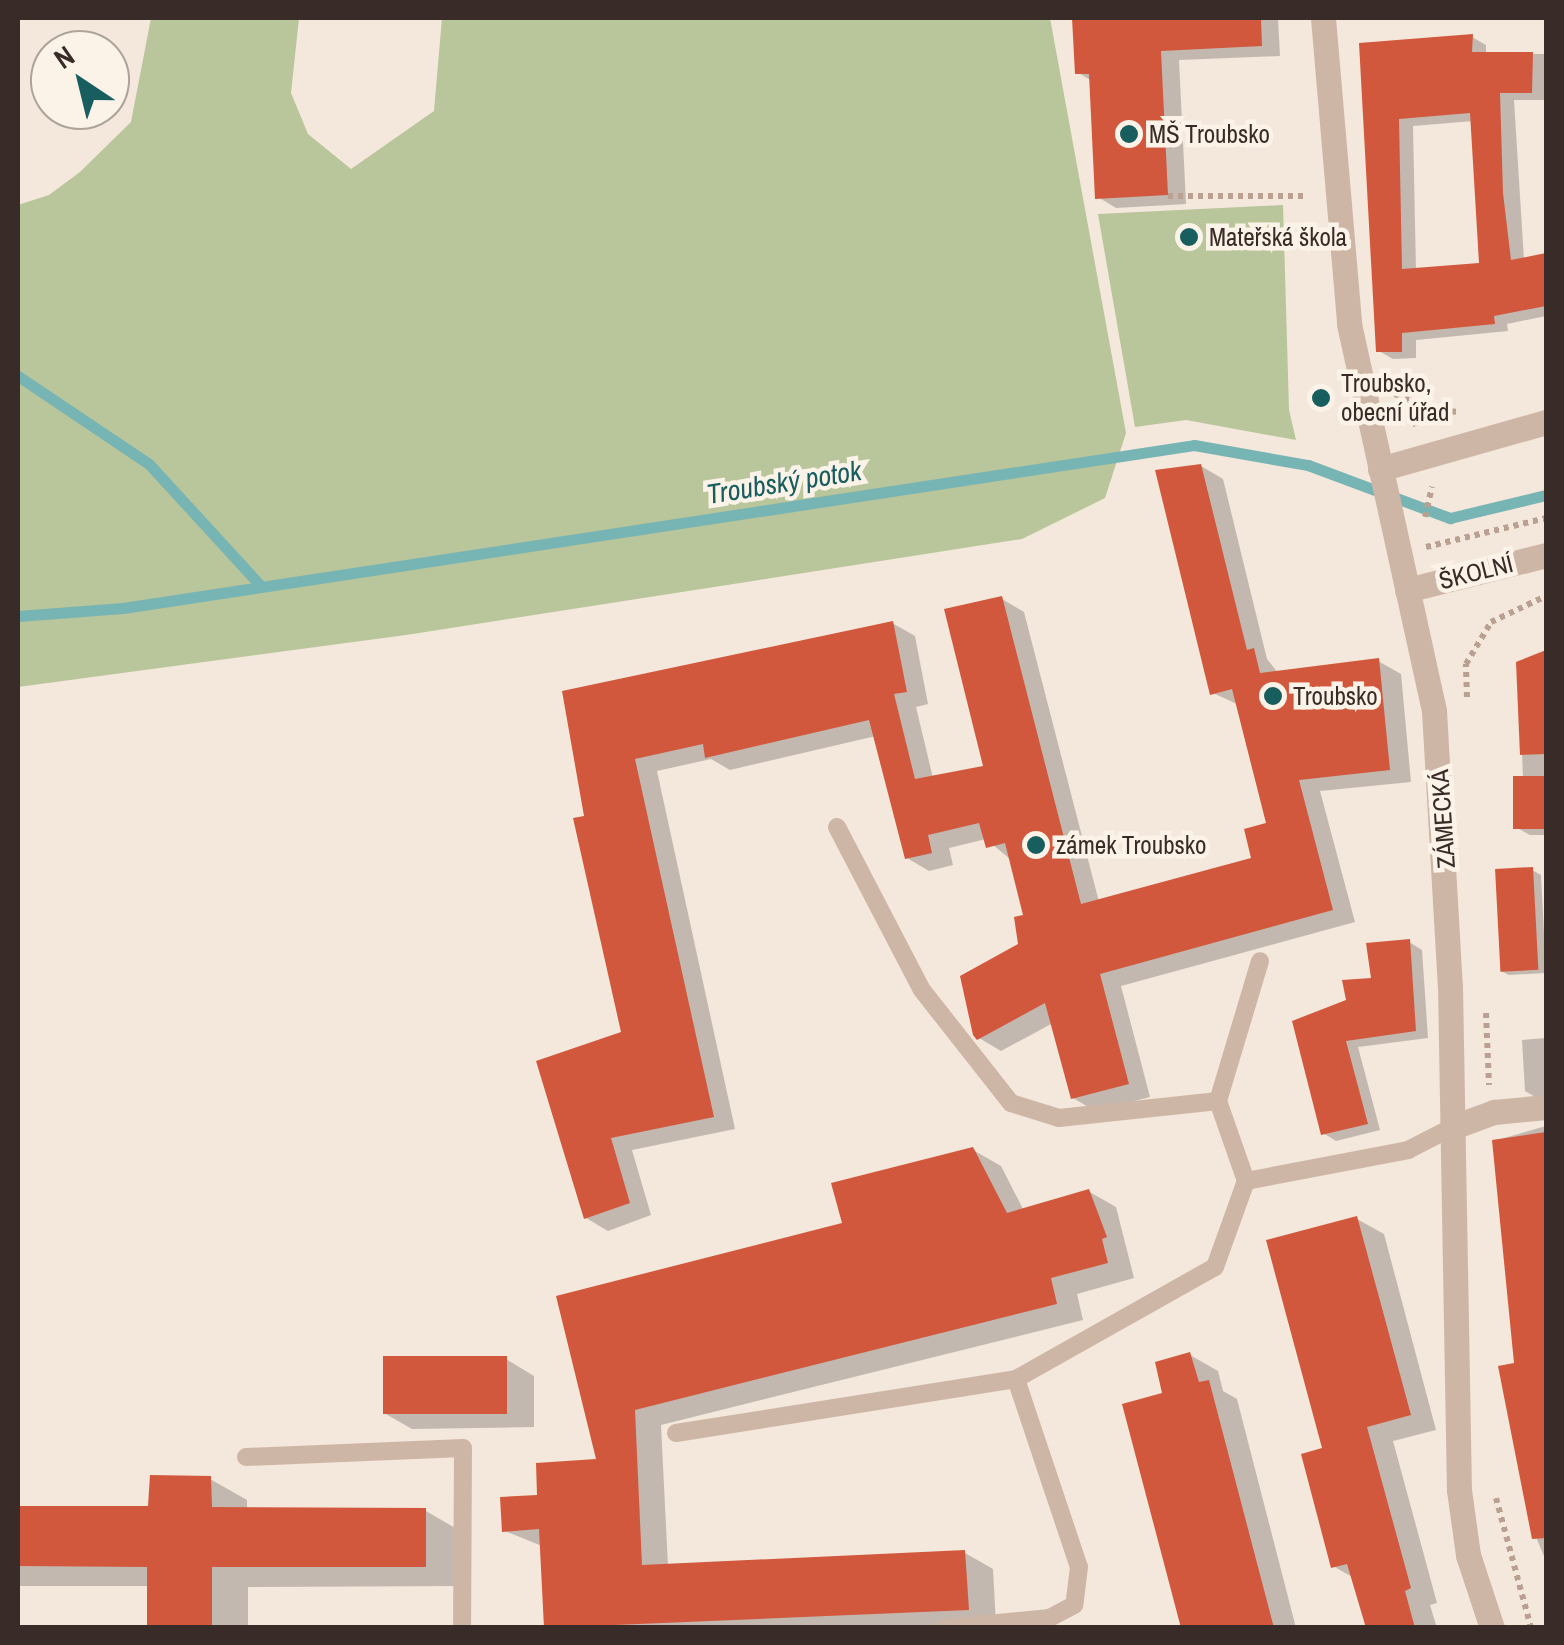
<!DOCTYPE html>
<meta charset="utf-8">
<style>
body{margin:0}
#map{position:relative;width:1564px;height:1645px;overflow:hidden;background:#f4e7db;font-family:"Archivo Narrow",sans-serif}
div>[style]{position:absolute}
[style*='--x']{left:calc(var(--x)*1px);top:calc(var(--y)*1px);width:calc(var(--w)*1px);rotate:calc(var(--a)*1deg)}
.green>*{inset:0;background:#b9c59a}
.shadow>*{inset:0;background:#0003}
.stream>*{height:11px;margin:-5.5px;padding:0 5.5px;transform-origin:5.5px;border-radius:5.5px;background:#77b4b4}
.building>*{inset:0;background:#d1583c;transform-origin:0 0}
.path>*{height:6px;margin-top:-3px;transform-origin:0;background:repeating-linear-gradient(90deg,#baa090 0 5px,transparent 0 10px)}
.service>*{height:18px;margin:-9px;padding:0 9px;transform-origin:9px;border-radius:9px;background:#ceb6a6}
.minor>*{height:25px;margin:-12.5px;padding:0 12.5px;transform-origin:12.5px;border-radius:12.5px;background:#ceb6a6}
.tertiary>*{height:25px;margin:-12.5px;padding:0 12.5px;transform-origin:12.5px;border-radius:12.5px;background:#ceb6a6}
.dots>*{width:28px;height:28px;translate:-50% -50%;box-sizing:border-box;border:5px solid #fbf2e8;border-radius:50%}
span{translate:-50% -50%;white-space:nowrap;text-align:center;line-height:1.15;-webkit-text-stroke:9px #fbf2e8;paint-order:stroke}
.poi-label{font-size:25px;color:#392c28}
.left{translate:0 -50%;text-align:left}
.street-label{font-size:25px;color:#392c28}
.water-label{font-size:28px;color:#195e5f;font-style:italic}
.frame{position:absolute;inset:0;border:20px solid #392c28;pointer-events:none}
.north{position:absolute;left:30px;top:30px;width:100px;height:100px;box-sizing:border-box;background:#fbf2e8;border:2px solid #ada39b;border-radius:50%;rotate:325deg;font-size:28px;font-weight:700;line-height:40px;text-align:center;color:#392c28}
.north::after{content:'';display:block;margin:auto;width:35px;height:45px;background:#195e5f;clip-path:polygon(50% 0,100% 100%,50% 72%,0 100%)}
</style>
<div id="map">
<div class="green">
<div style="clip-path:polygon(151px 18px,299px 18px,291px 93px,308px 134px,351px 169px,434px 111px,442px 18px,1050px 18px,1126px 433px,1105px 498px,1022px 539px,406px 635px,18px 687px,18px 205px,49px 195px,80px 172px,131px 122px)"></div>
<div style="clip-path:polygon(1283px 205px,1289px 410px,1296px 440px,1186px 420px,1135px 427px,1098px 214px)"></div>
</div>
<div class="shadow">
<div style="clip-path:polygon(1074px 18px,1278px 18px,1280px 56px,1179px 60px,1186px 204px,1116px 208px,1098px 197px,1092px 81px,1077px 72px)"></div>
<div style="clip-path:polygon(evenodd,1472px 37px,1486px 45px,1486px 54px,1546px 54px,1546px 100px,1514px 100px,1524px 260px,1546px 256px,1546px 316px,1507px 324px,1508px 331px,1416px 340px,1416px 358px,1393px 359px,1379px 351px,1361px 45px,1472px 37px,1473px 121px,1481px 265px,1416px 271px,1413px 126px,1473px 121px)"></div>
<div style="clip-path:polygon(1201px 466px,1223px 479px,1267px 659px,1278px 673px,1378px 661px,1401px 674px,1411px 782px,1320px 791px,1355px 922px,1121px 986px,1150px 1097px,1095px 1111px,1073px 1098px,1053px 1023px,1001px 1051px,979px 1038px,1021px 945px,1026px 916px,1010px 859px,986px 839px,949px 848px,953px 865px,929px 871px,907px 858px,876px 736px,730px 770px,711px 759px,657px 771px,735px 1129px,632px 1150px,651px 1215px,608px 1231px,586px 1218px,624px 1034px,565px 693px,892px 623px,915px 636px,928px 704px,916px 707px,933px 778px,986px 768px,1002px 599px,1024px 612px,1099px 902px,1254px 860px,1269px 825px,1239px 705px,1213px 693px)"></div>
<div style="clip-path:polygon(1546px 653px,1546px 835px,1530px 835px,1517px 828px,1523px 779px,1519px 663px)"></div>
<div style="clip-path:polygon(1532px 870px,1541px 875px,1546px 973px,1509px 975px,1501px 971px)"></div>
<div style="clip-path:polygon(1409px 942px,1422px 950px,1428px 1038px,1358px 1047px,1380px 1130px,1336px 1141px,1323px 1133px,1349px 1002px)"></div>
<div style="clip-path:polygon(1546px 1038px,1546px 1101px,1542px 1101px,1525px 1091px,1522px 1040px)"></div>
<div style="clip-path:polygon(1546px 1126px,1546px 1561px,1533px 1530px,1494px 1141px)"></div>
<div style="clip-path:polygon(973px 1150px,1001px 1166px,1024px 1211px,1088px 1191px,1116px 1207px,1134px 1278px,1077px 1294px,1083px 1320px,661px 1425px,668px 1566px,965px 1553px,993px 1569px,996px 1625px,546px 1628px,542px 1546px,505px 1531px,540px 1497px,600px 1462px,559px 1298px,845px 1224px)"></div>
<div style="clip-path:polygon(1357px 1219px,1384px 1234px,1436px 1430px,1393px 1441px,1437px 1603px,1430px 1605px,1437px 1628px,1369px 1628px,1354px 1578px,1333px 1566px,1325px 1450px)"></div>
<div style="clip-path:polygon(1190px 1355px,1218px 1371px,1223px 1391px,1237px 1399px,1296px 1628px,1183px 1628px,1165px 1395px)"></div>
<div style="clip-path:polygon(506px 1359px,534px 1376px,534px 1427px,412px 1429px,384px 1413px)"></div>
<div style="clip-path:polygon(210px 1479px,247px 1500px,247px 1510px,426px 1511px,462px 1532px,462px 1586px,248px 1587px,248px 1628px,150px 1628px,149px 1586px,18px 1586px,18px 1509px,151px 1509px)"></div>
</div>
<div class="stream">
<div style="--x:18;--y:376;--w:158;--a:33.9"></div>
<div style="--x:149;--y:464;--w:164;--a:47.5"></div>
<div style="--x:18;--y:616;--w:105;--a:-4.4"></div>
<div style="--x:123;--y:608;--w:1083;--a:-8.65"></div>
<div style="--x:1194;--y:445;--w:116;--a:10"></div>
<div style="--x:1308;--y:465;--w:152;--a:20.5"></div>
<div style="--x:1450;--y:518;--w:99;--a:-13.5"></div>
</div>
<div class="building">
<div style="clip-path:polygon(1072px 18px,1261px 18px,1262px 46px,1161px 51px,1168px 195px,1095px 199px,1089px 74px,1075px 74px)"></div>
<div style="clip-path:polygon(evenodd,1473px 34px,1472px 52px,1533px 52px,1532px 93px,1500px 93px,1503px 193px,1511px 260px,1546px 253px,1546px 306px,1494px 316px,1495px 324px,1402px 333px,1402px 352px,1376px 352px,1359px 43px,1473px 34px,1470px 113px,1479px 263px,1402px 269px,1399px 119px,1470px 113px)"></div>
<div style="clip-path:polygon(1201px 464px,1247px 650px,1254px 648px,1260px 673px,1379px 658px,1390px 770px,1299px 780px,1333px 910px,1100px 974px,1129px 1084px,1071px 1099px,1045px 1003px,977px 1040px,973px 1035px,960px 976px,1018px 944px,1014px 917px,1023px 915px,1005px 843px,986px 848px,979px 823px,928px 835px,932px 853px,905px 859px,869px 720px,705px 758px,703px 744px,635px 759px,714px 1117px,611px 1138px,630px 1203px,584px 1219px,536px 1061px,621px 1032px,573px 818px,584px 816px,562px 691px,893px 621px,907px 692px,894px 694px,915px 779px,983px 766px,944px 609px,1002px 596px,1081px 904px,1251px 858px,1244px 829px,1266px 823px,1232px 689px,1210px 695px,1155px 470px)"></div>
<div style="clip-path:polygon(1546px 650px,1546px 754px,1520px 755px,1516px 662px)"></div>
<div style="left:1513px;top:776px;width:33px;height:53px"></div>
<div style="left:1533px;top:867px;width:103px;height:38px;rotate:87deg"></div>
<div style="clip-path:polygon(1410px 939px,1416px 1031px,1346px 1041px,1368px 1124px,1321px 1135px,1292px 1021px,1346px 1000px,1342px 980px,1371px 978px,1366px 943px)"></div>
<div style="clip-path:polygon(1546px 1132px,1546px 1538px,1532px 1539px,1498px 1366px,1514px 1363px,1492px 1140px)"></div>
<div style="clip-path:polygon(973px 1147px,1007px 1213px,1089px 1189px,1107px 1237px,1102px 1239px,1108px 1263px,1051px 1278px,1057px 1304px,635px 1410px,642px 1565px,965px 1550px,969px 1610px,544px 1628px,539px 1529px,502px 1532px,500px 1497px,537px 1495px,536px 1463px,596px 1459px,556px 1296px,842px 1223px,831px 1183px)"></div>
<div style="clip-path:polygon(1357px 1216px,1411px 1415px,1367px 1427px,1411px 1588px,1405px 1591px,1415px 1628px,1366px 1628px,1347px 1564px,1331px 1568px,1301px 1454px,1322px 1448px,1266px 1240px)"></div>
<div style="clip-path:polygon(1190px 1352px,1199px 1382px,1209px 1380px,1274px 1628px,1181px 1628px,1122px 1404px,1162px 1393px,1155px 1362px)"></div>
<div style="left:383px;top:1356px;width:124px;height:58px"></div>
<div style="clip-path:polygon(150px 1475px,211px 1476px,212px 1507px,426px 1508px,426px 1567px,212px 1567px,212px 1628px,147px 1628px,147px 1567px,18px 1566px,18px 1506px,148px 1506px)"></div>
</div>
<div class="path">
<div style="--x:1168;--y:196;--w:136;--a:0"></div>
<div style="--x:1395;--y:394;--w:39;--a:24"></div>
<div style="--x:1431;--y:410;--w:29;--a:4"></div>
<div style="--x:1410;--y:402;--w:25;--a:76"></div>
<div style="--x:1425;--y:517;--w:31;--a:-77"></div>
<div style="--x:1426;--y:547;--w:123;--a:-13.6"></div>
<div style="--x:1467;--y:697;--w:33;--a:-92"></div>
<div style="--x:1466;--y:664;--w:49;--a:-59.2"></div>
<div style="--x:1491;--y:622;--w:61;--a:-25.3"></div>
<div style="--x:1486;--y:1013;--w:72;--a:87.6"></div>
<div style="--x:1496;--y:1498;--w:135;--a:74.9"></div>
</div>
<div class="service">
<div style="--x:837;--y:827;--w:184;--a:62.5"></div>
<div style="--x:922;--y:990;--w:144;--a:51.8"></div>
<div style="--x:1011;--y:1103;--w:50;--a:17.4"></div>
<div style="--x:1059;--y:1118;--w:160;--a:-6.1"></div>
<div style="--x:1246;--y:1181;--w:165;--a:-10.8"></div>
<div style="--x:1408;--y:1150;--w:51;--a:-27.1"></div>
<div style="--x:1016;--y:1379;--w:228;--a:-29.4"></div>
<div style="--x:1215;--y:1267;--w:91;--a:-70.2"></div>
<div style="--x:1246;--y:1181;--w:85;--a:-109.3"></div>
<div style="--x:1218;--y:1101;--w:146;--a:-73.3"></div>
<div style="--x:676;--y:1433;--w:344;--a:-9"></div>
<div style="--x:1016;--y:1379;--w:198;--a:71.5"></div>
<div style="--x:1079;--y:1567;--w:38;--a:97"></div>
<div style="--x:1074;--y:1605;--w:27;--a:152"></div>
<div style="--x:1050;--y:1618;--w:105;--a:174.6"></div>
<div style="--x:246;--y:1457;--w:217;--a:-2.4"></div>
<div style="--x:463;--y:1448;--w:180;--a:90.3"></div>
</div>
<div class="minor">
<div style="--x:1407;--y:590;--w:143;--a:-14.1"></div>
<div style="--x:1453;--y:1127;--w:44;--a:-20.1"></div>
<div style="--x:1494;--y:1112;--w:52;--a:-5.5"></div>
</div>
<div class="tertiary">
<div style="--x:1323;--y:18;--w:307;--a:85.1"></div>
<div style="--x:1349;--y:324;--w:396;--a:77.6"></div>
<div style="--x:1434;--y:711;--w:275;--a:86.7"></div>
<div style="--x:1450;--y:986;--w:504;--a:88.98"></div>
<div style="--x:1459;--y:1490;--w:66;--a:82.1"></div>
<div style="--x:1468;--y:1555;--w:77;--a:71.8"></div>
<div style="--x:1380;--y:469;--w:173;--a:-15.8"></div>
</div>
<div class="dots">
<div style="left:1129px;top:134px;background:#195e5f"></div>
<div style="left:1189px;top:237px;background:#195e5f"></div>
<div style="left:1321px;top:398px;background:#195e5f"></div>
<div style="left:1273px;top:696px;background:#195e5f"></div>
<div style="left:1036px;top:845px;background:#195e5f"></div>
</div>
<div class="poi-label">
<span class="left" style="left:1149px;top:134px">MŠ Troubsko</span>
<span class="left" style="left:1209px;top:237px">Mateřská škola</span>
<span class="left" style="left:1341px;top:398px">Troubsko,<br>obecní úřad</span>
<span class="left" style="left:1293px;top:696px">Troubsko</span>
<span class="left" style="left:1056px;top:845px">zámek Troubsko</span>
</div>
<div class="street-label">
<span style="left:1476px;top:572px;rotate:-14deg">ŠKOLNÍ</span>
<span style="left:1443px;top:819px;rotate:-94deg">ZÁMECKÁ</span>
</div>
<div class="water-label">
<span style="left:784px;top:482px;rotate:-9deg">Troubský potok</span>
</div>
<div class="frame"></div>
<div class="north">N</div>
</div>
